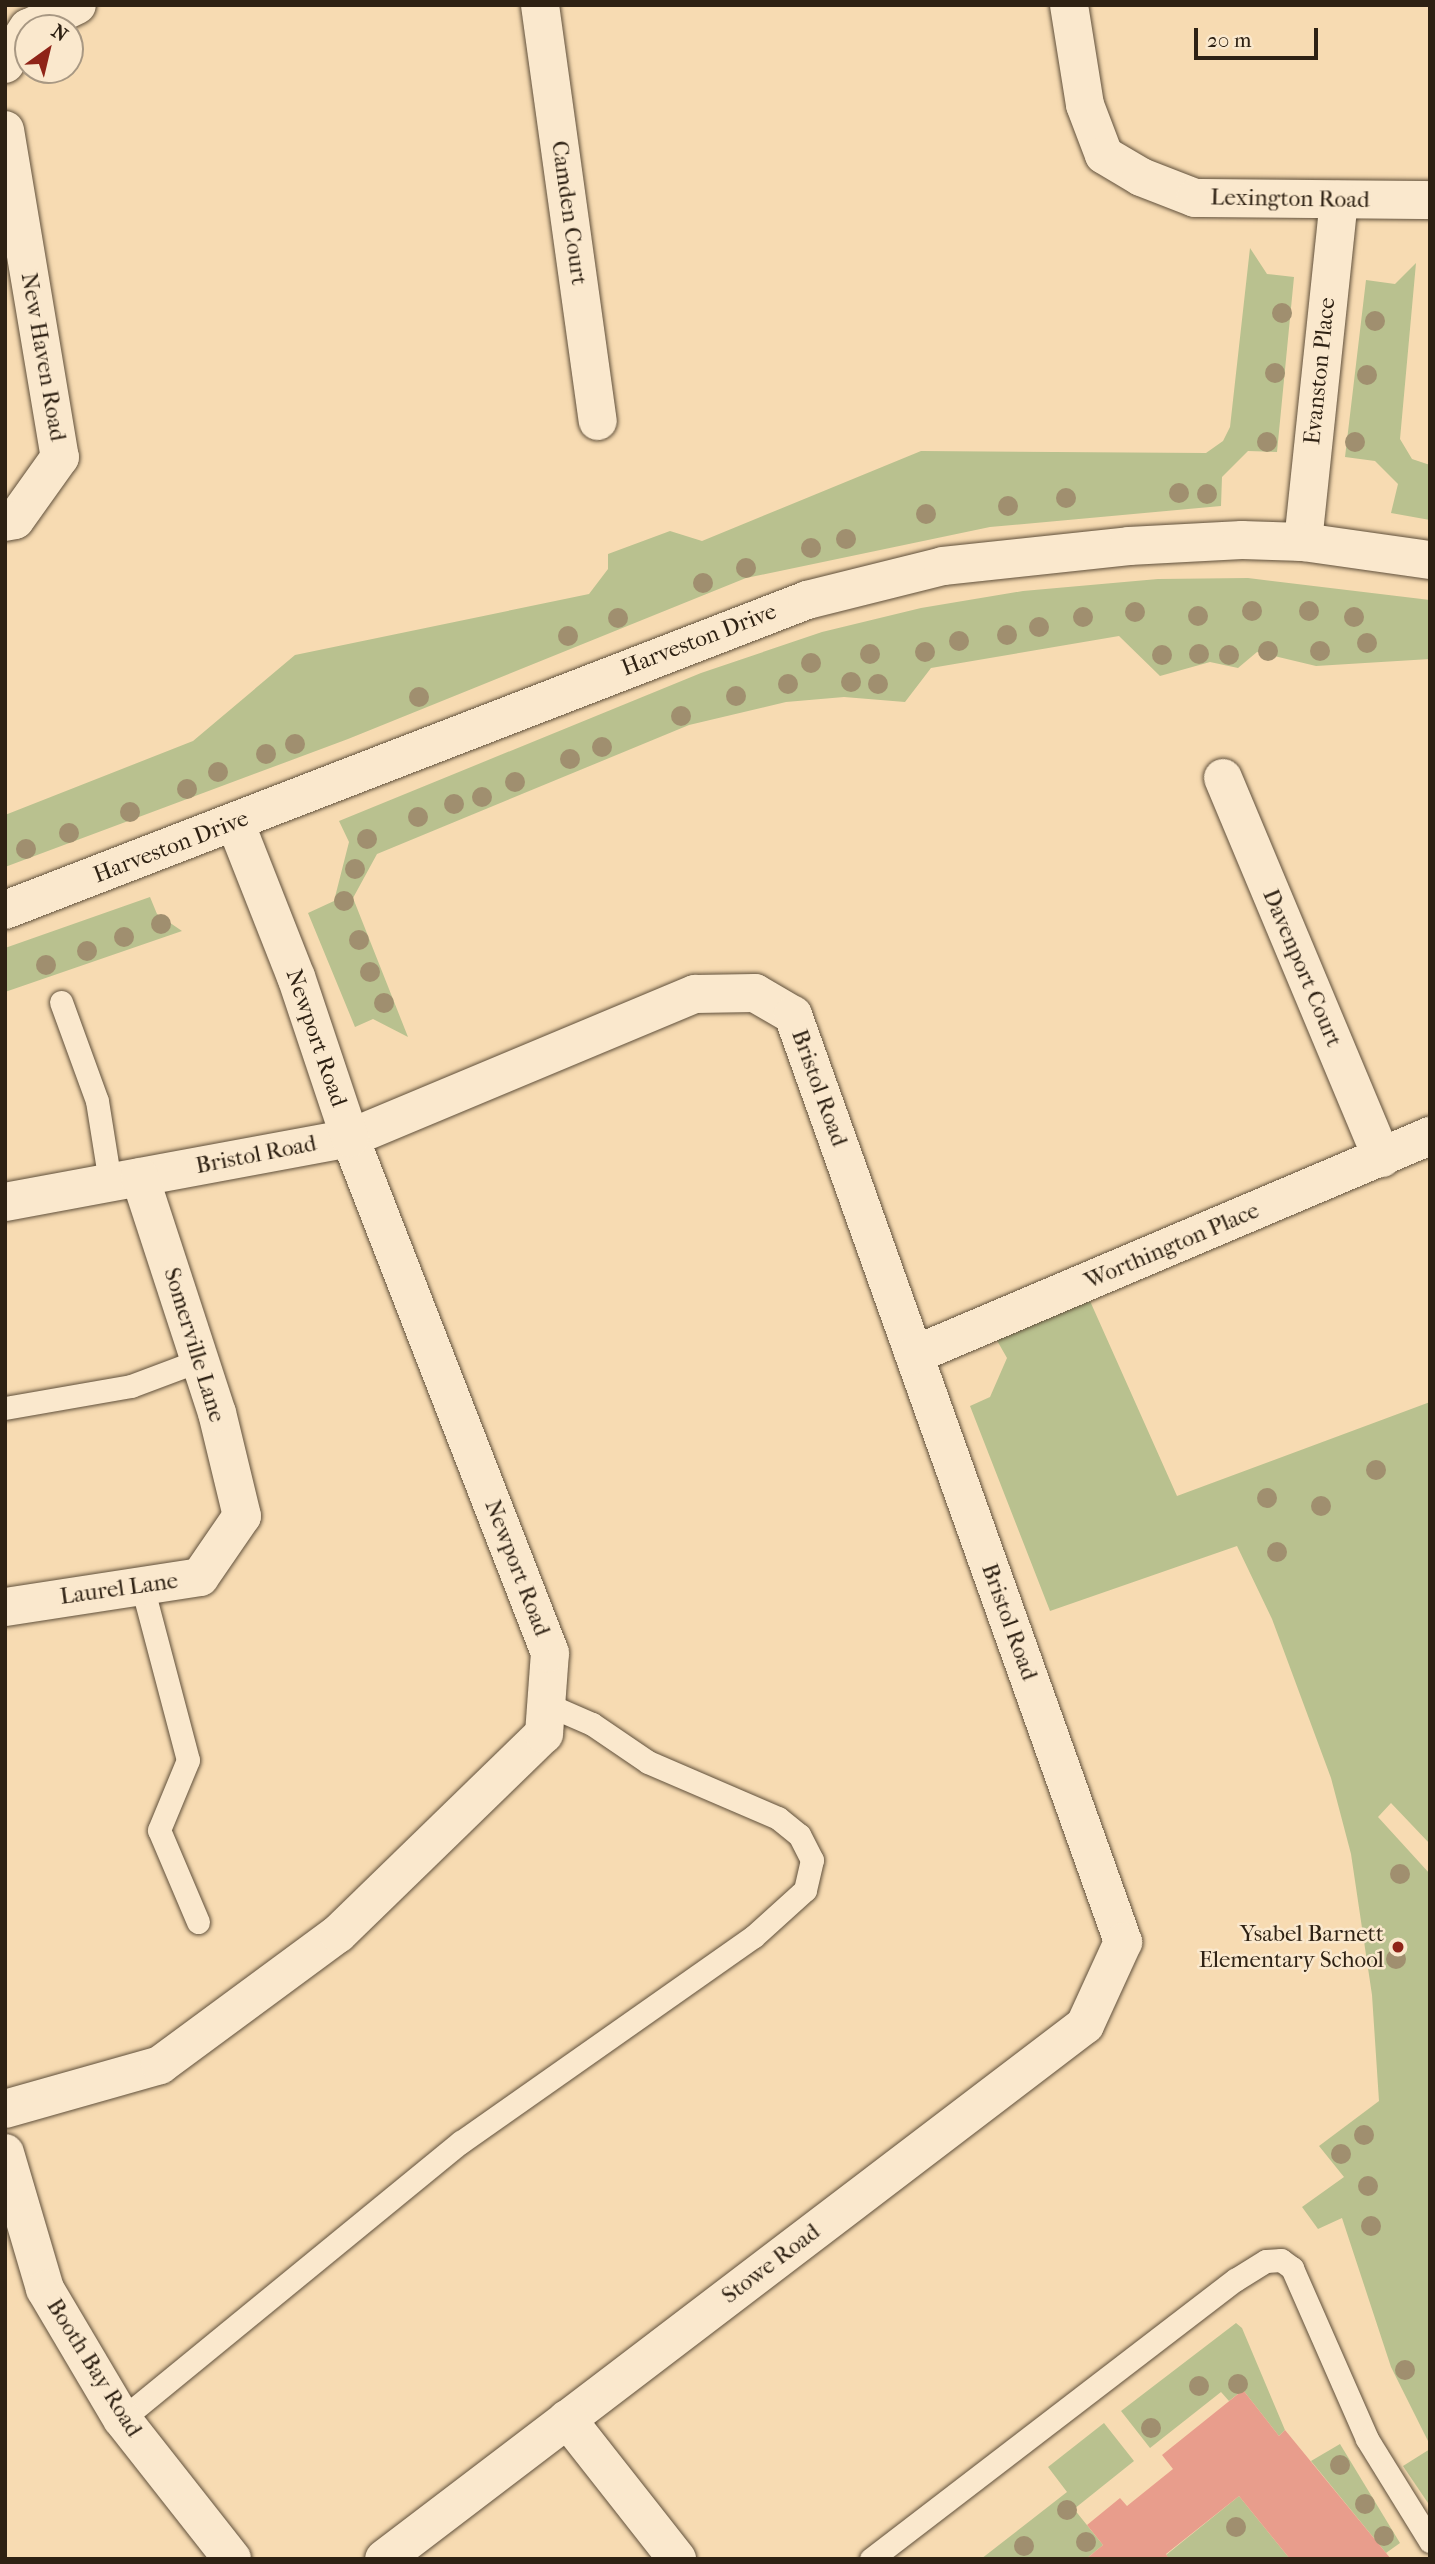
<!DOCTYPE html>
<style>
body{margin:0}
#map{position:relative;width:1435px;height:2564px;overflow:hidden;background:#f7dbb2;font-family:"IM FELL French Canon",serif}
div>[style]{position:absolute}
[style*='--x']{left:calc(var(--x)*1px);top:calc(var(--y)*1px);width:calc(var(--w)*1px);rotate:calc(var(--a)*1deg)}
.green>*{inset:0;background:#b9c18f}
.building>*{inset:0;background:#e89d8c}
.roads{filter:drop-shadow(0 0 2px #60503b) drop-shadow(0 0 2px #60503b)}
.lane>*{height:23px;margin:-11.5px;padding:0 11.5px;transform-origin:11.5px;border-radius:11.5px;background:#fae8cd}
.street>*{height:38px;margin:-19px;padding:0 19px;transform-origin:19px;border-radius:19px;background:#fae8cd}
.secondary>*{height:38px;margin:-19px;padding:0 19px;transform-origin:19px;border-radius:19px;background:#fae8cd}
.trees>*{width:20px;height:20px;margin:-10px;border-radius:50%;background:#a08f6f}
.dots>*{width:19px;height:19px;translate:-50% -50%;box-sizing:border-box;border:4px solid #fae8cd;border-radius:50%}
span{translate:-50% -50%;white-space:nowrap;text-align:center;line-height:1.15;-webkit-text-stroke:5px #fae8cd;paint-order:stroke}
.street-label{font-size:23px;color:#2e2113}
.poi-label{font-size:23px;color:#2e2113}
.right{translate:-100% -50%;text-align:right}
.frame{position:absolute;inset:0;border:7px solid #2e2113;pointer-events:none}
.north{position:absolute;left:14px;top:14px;width:70px;height:70px;box-sizing:border-box;background:#fae8cd;border:2px solid #a89883;border-radius:50%;rotate:34deg;font-size:19px;font-weight:700;line-height:28px;text-align:center;color:#2e2113}
.north::after{content:'';display:block;margin:auto;width:24px;height:32px;background:#8f2418;clip-path:polygon(50% 0,100% 100%,50% 72%,0 100%)}
.scale{position:absolute;left:1194px;top:28px;width:124px;height:32px;box-sizing:border-box;border:4px solid #2e2113;border-top:0;padding-left:9px;font-size:21px;line-height:24px;white-space:nowrap;color:#2e2113;-webkit-text-stroke:5px #fae8cd;paint-order:stroke}
</style>
<div id="map">
<div class="green">
<div style="clip-path:polygon(1250px 248px,1267px 274px,1294px 277px,1277px 452px,1248px 451px,1222px 477px,1221px 506px,990px 527px,746px 578px,348px 739px,5px 867px,5px 815px,193px 741px,295px 655px,589px 594px,608px 569px,608px 554px,670px 531px,702px 541px,921px 451px,1206px 453px,1223px 441px,1230px 427px)"></div>
<div style="clip-path:polygon(1416px 263px,1400px 439px,1412px 459px,1430px 465px,1430px 520px,1391px 513px,1398px 484px,1375px 461px,1345px 457px,1366px 280px,1395px 284px)"></div>
<div style="clip-path:polygon(1248px 578px,1430px 600px,1430px 659px,1316px 666px,1257px 652px,1238px 668px,1210px 662px,1160px 676px,1119px 636px,931px 668px,905px 702px,844px 697px,786px 702px,689px 725px,377px 854px,353px 898px,408px 1037px,373px 1019px,355px 1027px,308px 913px,334px 901px,349px 842px,339px 821px,701px 673px,822px 632px,921px 608px,1023px 591px,1158px 579px)"></div>
<div style="clip-path:polygon(150px 897px,157px 914px,182px 931px,5px 992px,5px 948px)"></div>
<div style="clip-path:polygon(1090px 1301px,1177px 1496px,1430px 1402px,1430px 1844px,1391px 1803px,1378px 1817px,1430px 1874px,1430px 2445px,1391px 2367px,1342px 2218px,1318px 2229px,1302px 2207px,1344px 2177px,1319px 2146px,1379px 2101px,1372px 1995px,1351px 1854px,1331px 1778px,1272px 1619px,1237px 1546px,1050px 1611px,970px 1406px,990px 1397px,1007px 1358px,995px 1337px)"></div>
<div style="clip-path:polygon(1236px 2323px,1242px 2328px,1285px 2430px,1279px 2436px,1243px 2390px,1229px 2401px,1221px 2392px,1150px 2448px,1121px 2411px)"></div>
<div style="clip-path:polygon(1104px 2423px,1134px 2461px,1074px 2509px,1103px 2545px,1086px 2559px,981px 2559px,1067px 2492px,1048px 2467px)"></div>
<div style="clip-path:polygon(1340px 2444px,1400px 2543px,1386px 2553px,1311px 2461px)"></div>
<div style="clip-path:polygon(1430px 2449px,1430px 2506px,1403px 2466px)"></div>
<div style="clip-path:polygon(1239px 2496px,1290px 2559px,1169px 2559px,1166px 2555px)"></div>
</div>
<div class="building">
<div style="clip-path:polygon(1243px 2390px,1279px 2436px,1285px 2430px,1391px 2559px,1290px 2559px,1239px 2496px,1166px 2554px,1169px 2559px,1086px 2559px,1103px 2545px,1087px 2525px,1120px 2498px,1127px 2506px,1173px 2469px,1162px 2455px)"></div>
</div>
<div class="roads">
<div class="lane">
<div style="--x:61;--y:1002;--w:105;--a:70"></div>
<div style="--x:97;--y:1101;--w:82;--a:80.9"></div>
<div style="--x:5;--y:1408;--w:128;--a:-9.9"></div>
<div style="--x:131;--y:1386;--w:74;--a:-20.6"></div>
<div style="--x:142;--y:1586;--w:180;--a:75.2"></div>
<div style="--x:188;--y:1760;--w:76;--a:112.5"></div>
<div style="--x:159;--y:1830;--w:100;--a:67"></div>
<div style="--x:122;--y:2419;--w:438;--a:-39.3"></div>
<div style="--x:461;--y:2142;--w:357;--a:-35.1"></div>
<div style="--x:753;--y:1937;--w:70;--a:-42.1"></div>
<div style="--x:805;--y:1890;--w:31;--a:-77"></div>
<div style="--x:812;--y:1860;--w:28;--a:-117"></div>
<div style="--x:799;--y:1835;--w:27;--a:-141"></div>
<div style="--x:778;--y:1818;--w:142;--a:-156.7"></div>
<div style="--x:648;--y:1762;--w:68;--a:-145.8"></div>
<div style="--x:592;--y:1724;--w:50;--a:-156.5"></div>
<div style="--x:871;--y:2559;--w:459;--a:-37.5"></div>
<div style="--x:1235;--y:2280;--w:36;--a:-32"></div>
<div style="--x:1266;--y:2261;--w:15;--a:-4"></div>
<div style="--x:1281;--y:2260;--w:14;--a:36"></div>
<div style="--x:1292;--y:2268;--w:187;--a:66.3"></div>
<div style="--x:1367;--y:2439;--w:120;--a:58.3"></div>
</div>
<div class="street">
<div style="--x:540;--y:5;--w:420;--a:82.1"></div>
<div style="--x:1069;--y:5;--w:101;--a:80.9"></div>
<div style="--x:1085;--y:105;--w:53;--a:69.2"></div>
<div style="--x:1104;--y:155;--w:43;--a:30.7"></div>
<div style="--x:1141;--y:177;--w:58;--a:21.3"></div>
<div style="--x:1195;--y:198;--w:235;--a:0.5"></div>
<div style="--x:29;--y:28;--w:53;--a:-25.6"></div>
<div style="--x:5;--y:64;--w:43;--a:-57.4"></div>
<div style="--x:5;--y:130;--w:332;--a:80.5"></div>
<div style="--x:60;--y:457;--w:77;--a:125.5"></div>
<div style="--x:15;--y:520;--w:10;--a:169"></div>
<div style="--x:1303;--y:542;--w:344;--a:-84"></div>
<div style="--x:1223;--y:778;--w:412;--a:67.3"></div>
<div style="--x:5;--y:1202;--w:351;--a:-10.5"></div>
<div style="--x:350;--y:1138;--w:374;--a:-22.7"></div>
<div style="--x:695;--y:994;--w:60;--a:-1"></div>
<div style="--x:755;--y:993;--w:44;--a:30.1"></div>
<div style="--x:793;--y:1015;--w:984;--a:70.4"></div>
<div style="--x:1123;--y:1942;--w:91;--a:114.6"></div>
<div style="--x:1085;--y:2025;--w:881;--a:142.7"></div>
<div style="--x:914;--y:1355;--w:561;--a:-23"></div>
<div style="--x:5;--y:1607;--w:197;--a:-8.7"></div>
<div style="--x:200;--y:1577;--w:74;--a:-55.5"></div>
<div style="--x:242;--y:1516;--w:106;--a:-103.6"></div>
<div style="--x:217;--y:1413;--w:248;--a:-108.1"></div>
<div style="--x:5;--y:2109;--w:161;--a:-15.8"></div>
<div style="--x:160;--y:2065;--w:221;--a:-36.4"></div>
<div style="--x:338;--y:1934;--w:287;--a:-44.2"></div>
<div style="--x:544;--y:1734;--w:81;--a:-85.8"></div>
<div style="--x:550;--y:1653;--w:552;--a:-111.22"></div>
<div style="--x:350;--y:1138;--w:170;--a:-108.5"></div>
<div style="--x:296;--y:977;--w:167;--a:-111.5"></div>
<div style="--x:5;--y:2153;--w:142;--a:73.6"></div>
<div style="--x:45;--y:2289;--w:151;--a:59.4"></div>
<div style="--x:122;--y:2419;--w:178;--a:51.8"></div>
<div style="--x:567;--y:2419;--w:178;--a:51.8"></div>
</div>
<div class="secondary">
<div style="--x:5;--y:910;--w:860;--a:-21.13"></div>
<div style="--x:807;--y:600;--w:140;--a:-14"></div>
<div style="--x:943;--y:566;--w:187;--a:-6.1"></div>
<div style="--x:1129;--y:546;--w:113;--a:-3"></div>
<div style="--x:1242;--y:540;--w:61;--a:1.9"></div>
<div style="--x:1303;--y:542;--w:128;--a:8.1"></div>
</div>
</div>
<div class="trees">
<div style="left:1282px;top:313px"></div>
<div style="left:1375px;top:321px"></div>
<div style="left:1275px;top:373px"></div>
<div style="left:1367px;top:375px"></div>
<div style="left:1267px;top:442px"></div>
<div style="left:1355px;top:442px"></div>
<div style="left:1179px;top:493px"></div>
<div style="left:1207px;top:494px"></div>
<div style="left:1066px;top:498px"></div>
<div style="left:1008px;top:506px"></div>
<div style="left:926px;top:514px"></div>
<div style="left:846px;top:539px"></div>
<div style="left:811px;top:548px"></div>
<div style="left:746px;top:568px"></div>
<div style="left:703px;top:583px"></div>
<div style="left:1252px;top:611px"></div>
<div style="left:1309px;top:611px"></div>
<div style="left:1135px;top:612px"></div>
<div style="left:1198px;top:616px"></div>
<div style="left:1083px;top:617px"></div>
<div style="left:1354px;top:617px"></div>
<div style="left:618px;top:618px"></div>
<div style="left:1039px;top:627px"></div>
<div style="left:1007px;top:635px"></div>
<div style="left:568px;top:636px"></div>
<div style="left:959px;top:641px"></div>
<div style="left:1367px;top:643px"></div>
<div style="left:1268px;top:651px"></div>
<div style="left:1320px;top:651px"></div>
<div style="left:925px;top:652px"></div>
<div style="left:870px;top:654px"></div>
<div style="left:1199px;top:654px"></div>
<div style="left:1162px;top:655px"></div>
<div style="left:1229px;top:655px"></div>
<div style="left:811px;top:663px"></div>
<div style="left:851px;top:682px"></div>
<div style="left:788px;top:684px"></div>
<div style="left:878px;top:684px"></div>
<div style="left:736px;top:696px"></div>
<div style="left:419px;top:697px"></div>
<div style="left:681px;top:716px"></div>
<div style="left:295px;top:744px"></div>
<div style="left:602px;top:747px"></div>
<div style="left:266px;top:754px"></div>
<div style="left:570px;top:759px"></div>
<div style="left:218px;top:772px"></div>
<div style="left:515px;top:782px"></div>
<div style="left:187px;top:789px"></div>
<div style="left:482px;top:797px"></div>
<div style="left:454px;top:804px"></div>
<div style="left:130px;top:812px"></div>
<div style="left:418px;top:817px"></div>
<div style="left:69px;top:833px"></div>
<div style="left:367px;top:839px"></div>
<div style="left:26px;top:849px"></div>
<div style="left:355px;top:869px"></div>
<div style="left:344px;top:901px"></div>
<div style="left:161px;top:924px"></div>
<div style="left:124px;top:937px"></div>
<div style="left:359px;top:940px"></div>
<div style="left:87px;top:951px"></div>
<div style="left:46px;top:965px"></div>
<div style="left:370px;top:972px"></div>
<div style="left:384px;top:1003px"></div>
<div style="left:1376px;top:1470px"></div>
<div style="left:1267px;top:1498px"></div>
<div style="left:1321px;top:1506px"></div>
<div style="left:1277px;top:1552px"></div>
<div style="left:1400px;top:1874px"></div>
<div style="left:1396px;top:1959px"></div>
<div style="left:1364px;top:2135px"></div>
<div style="left:1341px;top:2154px"></div>
<div style="left:1368px;top:2186px"></div>
<div style="left:1371px;top:2226px"></div>
<div style="left:1405px;top:2370px"></div>
<div style="left:1238px;top:2384px"></div>
<div style="left:1199px;top:2386px"></div>
<div style="left:1151px;top:2428px"></div>
<div style="left:1340px;top:2465px"></div>
<div style="left:1365px;top:2504px"></div>
<div style="left:1067px;top:2510px"></div>
<div style="left:1236px;top:2527px"></div>
<div style="left:1384px;top:2536px"></div>
<div style="left:1086px;top:2542px"></div>
<div style="left:1024px;top:2546px"></div>
</div>
<div class="dots">
<div style="left:1398px;top:1947px;background:#8f2418"></div>
</div>
<div class="street-label">
<span style="left:1290px;top:199px;rotate:1deg">Lexington Road</span>
<span style="left:569px;top:213px;rotate:82deg">Camden Court</span>
<span style="left:43px;top:357px;rotate:80deg">New Haven Road</span>
<span style="left:1320px;top:371px;rotate:-84deg">Evanston Place</span>
<span style="left:699px;top:640px;rotate:-21deg">Harveston Drive</span>
<span style="left:171px;top:847px;rotate:-21deg">Harveston Drive</span>
<span style="left:1302px;top:968px;rotate:67deg">Davenport Court</span>
<span style="left:316px;top:1038px;rotate:71deg">Newport Road</span>
<span style="left:819px;top:1088px;rotate:70deg">Bristol Road</span>
<span style="left:256px;top:1155px;rotate:-11deg">Bristol Road</span>
<span style="left:1172px;top:1246px;rotate:-23deg">Worthington Place</span>
<span style="left:194px;top:1345px;rotate:73deg">Somerville Lane</span>
<span style="left:517px;top:1568px;rotate:69deg">Newport Road</span>
<span style="left:119px;top:1589px;rotate:-8deg">Laurel Lane</span>
<span style="left:1009px;top:1622px;rotate:70deg">Bristol Road</span>
<span style="left:771px;top:2264px;rotate:-37deg">Stowe Road</span>
<span style="left:94px;top:2368px;rotate:58deg">Booth Bay Road</span>
</div>
<div class="poi-label">
<span class="right" style="left:1384px;top:1947px">Ysabel Barnett<br>Elementary School</span>
</div>
<div class="frame"></div>
<div class="north">N</div>
<div class="scale">20 m</div>
</div>
